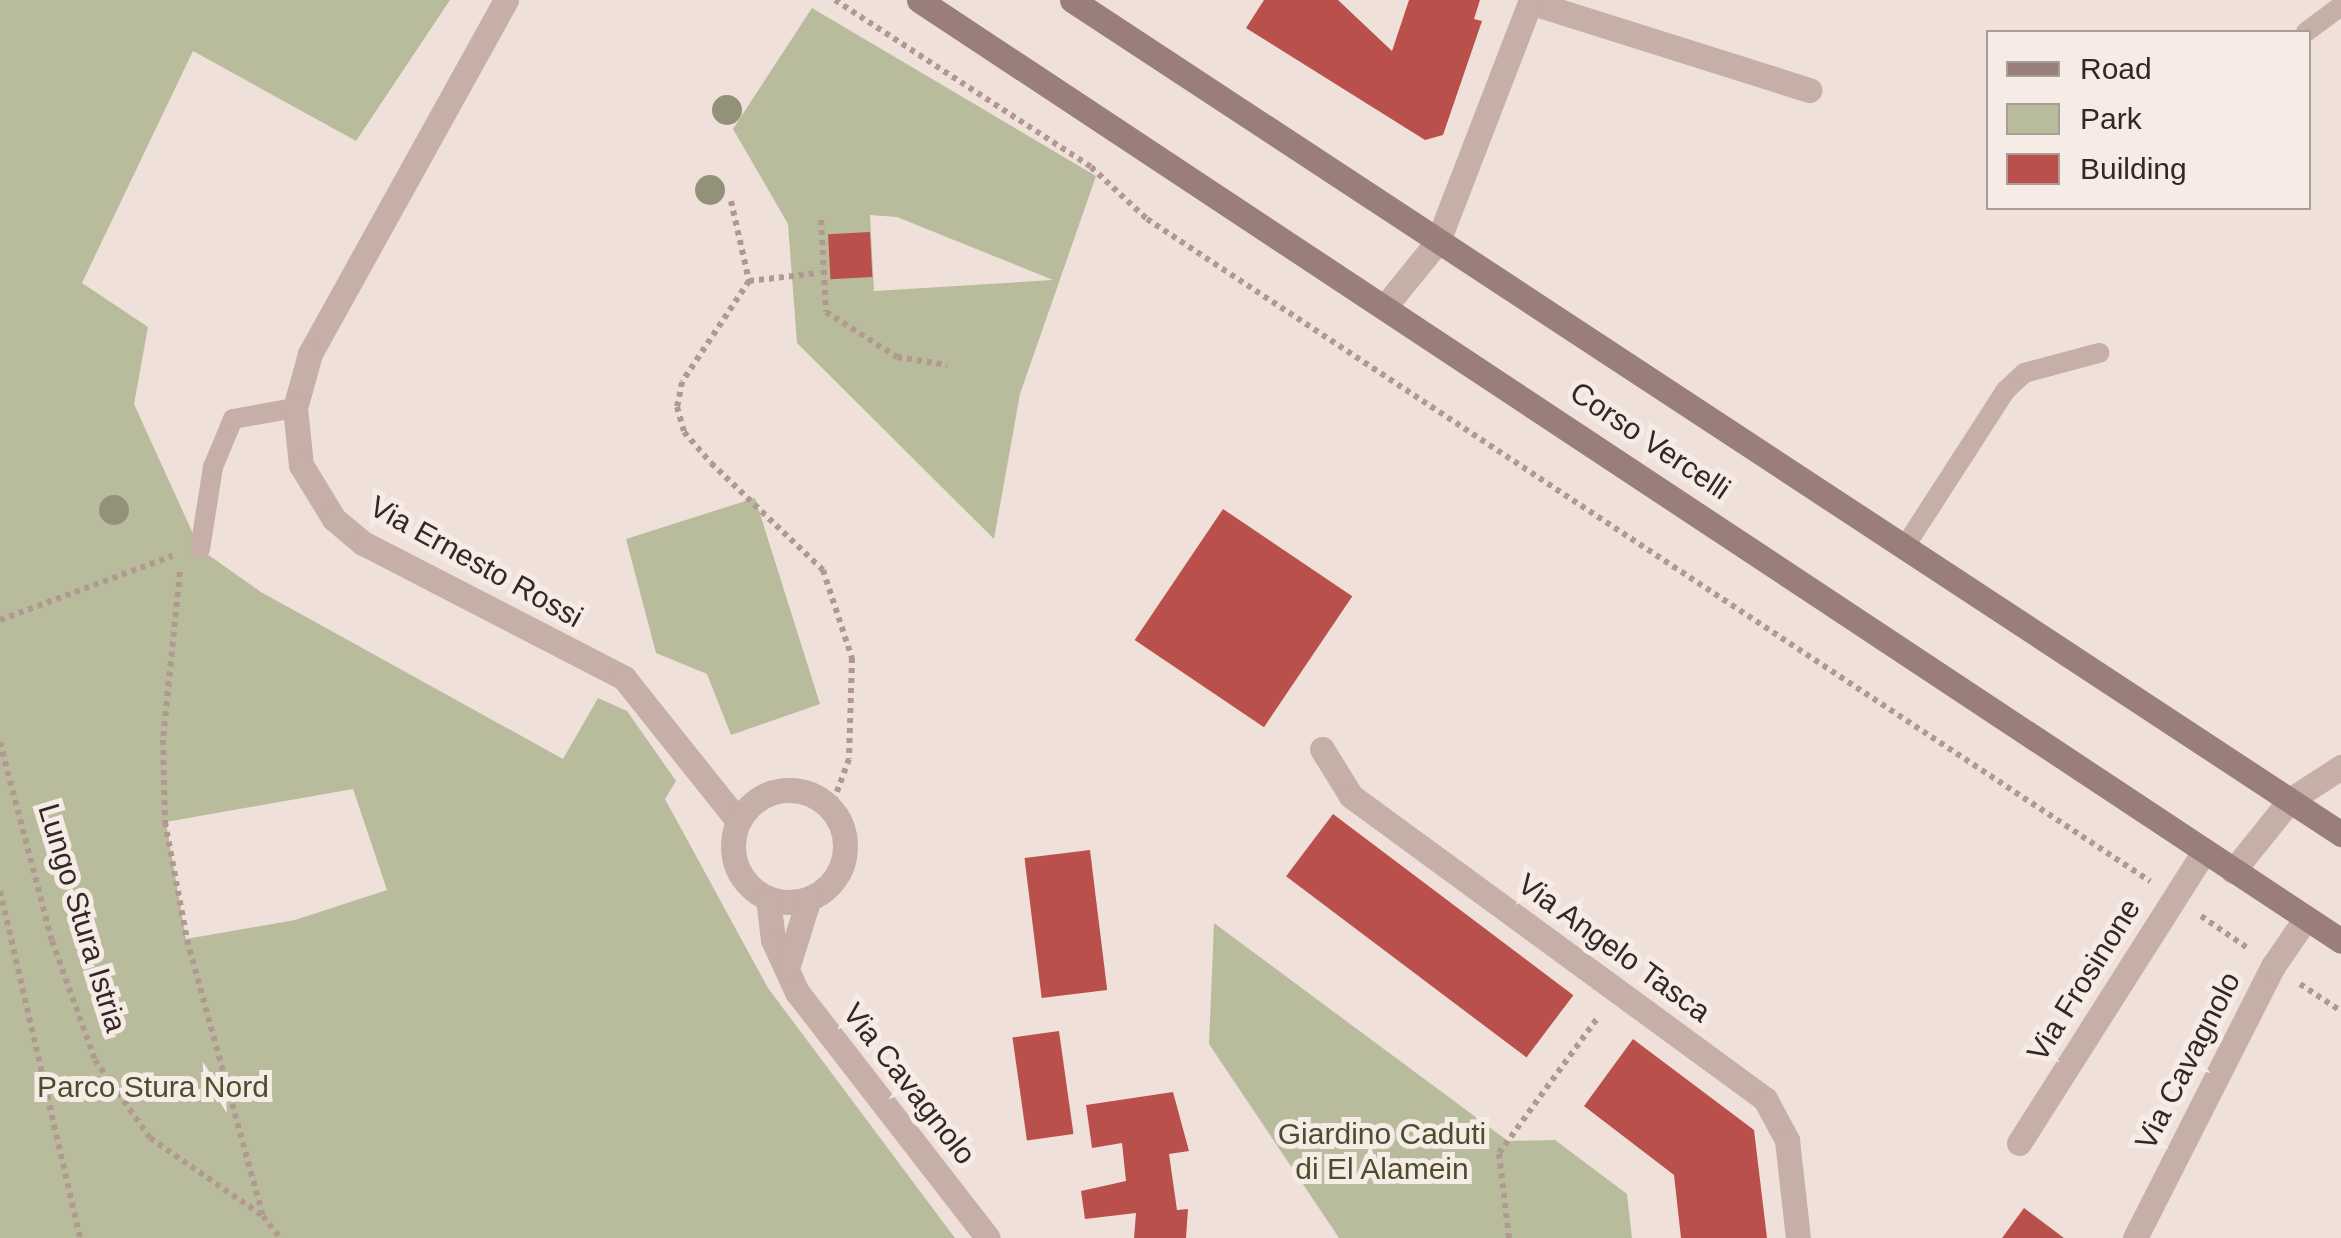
<!DOCTYPE html>
<style>
body{margin:0}
#map{position:relative;width:2341px;height:1238px;overflow:hidden;background:#efe1da;font-family:Helvetica,sans-serif}
div>[style]{position:absolute}
[style*='--x']{left:calc(var(--x)*1px);top:calc(var(--y)*1px);width:calc(var(--w)*1px);rotate:calc(var(--a)*1deg)}
.green>*{inset:0;background:#b8bc9c}
.building>*{inset:0;background:#ba504c;transform-origin:0 0}
.path>*{height:6px;margin-top:-3px;transform-origin:0;background:repeating-linear-gradient(90deg,#b19992 0 5px,transparent 0 10px)}
.lane>*{height:20px;margin:-10px;padding:0 10px;transform-origin:10px;border-radius:10px;background:#c5afa7}
.street>*{height:25px;margin:-12.5px;padding:0 12.5px;transform-origin:12.5px;border-radius:12.5px;background:#c5afa7}
.street>.ring{margin:-12.5px;padding:0;box-sizing:content-box;background:none;border:25px solid #c5afa7;border-radius:50%}
.secondary>*{height:25px;margin:-12.5px;padding:0 12.5px;transform-origin:12.5px;border-radius:12.5px;background:#997e79}
.trees>*{width:30px;height:30px;margin:-15px;border-radius:50%;background:#94917b}
span{translate:-50% -50%;white-space:nowrap;text-align:center;line-height:1.15;-webkit-text-stroke:10px #f7ebe6;paint-order:stroke}
.street-label{font-size:30px;color:#332827}
.park-label{font-size:30px;color:#494f2d}
.legend{position:absolute;left:1986px;top:30px;width:325px;height:180px;box-sizing:border-box;background:#f7ebe6;border:2px solid #a99d9a;margin:0;padding:12px 18px;list-style:none;font-size:30px;color:#332827}
.legend li{display:flex;align-items:center;gap:20px;height:50px}
.legend b{width:50px;border:2px solid #a99d9a}
</style>
<div id="map">
<div class="green">
<div style="clip-path:polygon(evenodd,0 0,450px 0,356px 141px,193px 51px,82px 283px,148px 327px,134px 404px,200px 549px,261px 592px,563px 759px,598px 698px,627px 711px,676px 781px,665px 799px,768px 988px,955px 1238px,0 1238px,0 0,353px 789px,387px 890px,295px 920px,186px 939px,166px 822px,353px 789px)"></div>
<div style="clip-path:polygon(evenodd,812px 8px,1096px 176px,1020px 394px,994px 539px,797px 343px,788px 224px,733px 129px,812px 8px,870px 215px,897px 217px,1053px 280px,874px 291px,870px 215px)"></div>
<div style="clip-path:polygon(755px 498px,820px 704px,731px 735px,707px 674px,656px 653px,626px 539px)"></div>
<div style="clip-path:polygon(1214px 923px,1508px 1141px,1555px 1140px,1627px 1194px,1632px 1238px,1339px 1238px,1209px 1044px)"></div>
</div>
<div class="building">
<div style="clip-path:polygon(1264px 0,1338px 0,1392px 51px,1409px 0,1480px 0,1474px 19px,1482px 21px,1443px 135px,1425px 140px,1246px 28px)"></div>
<div style="left:870px;top:232px;width:45px;height:42px;rotate:87deg"></div>
<div style="left:1223px;top:509px;width:156px;height:158px;rotate:34deg"></div>
<div style="left:1333px;top:814px;width:301px;height:78px;rotate:37deg"></div>
<div style="left:1090px;top:850px;width:141px;height:66px;rotate:83deg"></div>
<div style="left:1059px;top:1031px;width:104px;height:47px;rotate:82deg"></div>
<div style="clip-path:polygon(1633px 1039px,1754px 1130px,1767px 1238px,1681px 1238px,1674px 1175px,1584px 1106px)"></div>
<div style="clip-path:polygon(1173px 1092px,1189px 1151px,1169px 1154px,1177px 1210px,1188px 1209px,1186px 1238px,1134px 1238px,1136px 1213px,1085px 1219px,1081px 1191px,1126px 1181px,1122px 1143px,1092px 1148px,1086px 1105px)"></div>
<div style="clip-path:polygon(2024px 1208px,2064px 1238px,2002px 1238px)"></div>
</div>
<div class="path">
<div style="--x:835;--y:0;--w:306;--a:33.1"></div>
<div style="--x:1091;--y:167;--w:76;--a:42.9"></div>
<div style="--x:1147;--y:219;--w:1202;--a:33.43"></div>
<div style="--x:731;--y:201;--w:82;--a:77.3"></div>
<div style="--x:749;--y:281;--w:121;--a:123.6"></div>
<div style="--x:682;--y:382;--w:25;--a:101"></div>
<div style="--x:677;--y:407;--w:26;--a:74"></div>
<div style="--x:684;--y:432;--w:41;--a:48.9"></div>
<div style="--x:711;--y:463;--w:155;--a:43.7"></div>
<div style="--x:823;--y:570;--w:93;--a:71.8"></div>
<div style="--x:852;--y:658;--w:101;--a:91.7"></div>
<div style="--x:849;--y:759;--w:52;--a:110.2"></div>
<div style="--x:821;--y:220;--w:92;--a:86.9"></div>
<div style="--x:826;--y:312;--w:84;--a:32.4"></div>
<div style="--x:897;--y:357;--w:51;--a:9.1"></div>
<div style="--x:749;--y:281;--w:70;--a:-6.5"></div>
<div style="--x:180;--y:572;--w:169;--a:95.8"></div>
<div style="--x:163;--y:740;--w:82;--a:88.6"></div>
<div style="--x:165;--y:822;--w:120;--a:79.4"></div>
<div style="--x:187;--y:940;--w:286;--a:74.6"></div>
<div style="--x:0;--y:620;--w:184;--a:-20.4"></div>
<div style="--x:0;--y:742;--w:206;--a:75.4"></div>
<div style="--x:52;--y:941;--w:127;--a:70.1"></div>
<div style="--x:95;--y:1060;--w:95;--a:54.8"></div>
<div style="--x:150;--y:1138;--w:137;--a:34.6"></div>
<div style="--x:263;--y:1216;--w:28;--a:52"></div>
<div style="--x:0;--y:891;--w:356;--a:77"></div>
<div style="--x:2201;--y:916;--w:58;--a:34.5"></div>
<div style="--x:2300;--y:984;--w:49;--a:33.4"></div>
<div style="--x:1509;--y:1238;--w:86;--a:-96.7"></div>
<div style="--x:1499;--y:1153;--w:168;--a:-53.9"></div>
</div>
<div class="lane">
<div style="--x:2306;--y:32;--w:44;--a:-36.6"></div>
<div style="--x:1904;--y:548;--w:187;--a:-57.2"></div>
<div style="--x:2005;--y:391;--w:26;--a:-43"></div>
<div style="--x:2024;--y:373;--w:78;--a:-14.9"></div>
<div style="--x:200;--y:549;--w:83;--a:-81"></div>
<div style="--x:213;--y:467;--w:52;--a:-67.4"></div>
<div style="--x:233;--y:419;--w:63;--a:-10.1"></div>
</div>
<div class="street">
<div style="--x:506;--y:0;--w:405;--a:119"></div>
<div style="--x:310;--y:354;--w:56;--a:105.5"></div>
<div style="--x:295;--y:408;--w:57;--a:84"></div>
<div style="--x:301;--y:465;--w:63;--a:58.6"></div>
<div style="--x:334;--y:519;--w:38;--a:40"></div>
<div style="--x:363;--y:543;--w:294;--a:27.3"></div>
<div style="--x:624;--y:678;--w:183;--a:51.4"></div>
<div style="--x:1530;--y:2;--w:293;--a:17.5"></div>
<div style="--x:1387;--y:304;--w:81;--a:-51"></div>
<div style="--x:1438;--y:241;--w:258;--a:-68.9"></div>
<div style="--x:1322;--y:749;--w:55;--a:58.3"></div>
<div style="--x:1351;--y:796;--w:513;--a:36.2"></div>
<div style="--x:1765;--y:1099;--w:47;--a:61.8"></div>
<div style="--x:1787;--y:1140;--w:99;--a:83.6"></div>
<div class="ring" style="left:733px;top:790px;width:87px;height:87px"></div>
<div style="--x:2233;--y:871;--w:91;--a:-51.2"></div>
<div style="--x:2290;--y:800;--w:61;--a:-32.9"></div>
<div style="--x:768;--y:898;--w:42;--a:83.2"></div>
<div style="--x:773;--y:940;--w:57;--a:65.2"></div>
<div style="--x:797;--y:992;--w:311;--a:52.2"></div>
<div style="--x:788;--y:965;--w:70;--a:-72.6"></div>
<div style="--x:2019;--y:1143;--w:345;--a:-57.6"></div>
<div style="--x:2135;--y:1238;--w:305;--a:-63.1"></div>
<div style="--x:2273;--y:966;--w:58;--a:-55.5"></div>
</div>
<div class="secondary">
<div style="--x:919;--y:0;--w:1705;--a:33.49"></div>
<div style="--x:1072;--y:0;--w:1519;--a:33.31"></div>
</div>
<div class="trees">
<div style="left:727px;top:110px"></div>
<div style="left:710px;top:190px"></div>
<div style="left:114px;top:510px"></div>
</div>
<div class="street-label">
<span style="left:1650px;top:441px;rotate:34deg">Corso Vercelli</span>
<span style="left:476px;top:562px;rotate:29deg">Via Ernesto Rossi</span>
<span style="left:82px;top:918px;rotate:73deg">Lungo Stura Istria</span>
<span style="left:1614px;top:948px;rotate:36deg">Via Angelo Tasca</span>
<span style="left:2084px;top:980px;rotate:-58deg">Via Frosinone</span>
<span style="left:2188px;top:1061px;rotate:-63deg">Via Cavagnolo</span>
<span style="left:909px;top:1084px;rotate:52deg">Via Cavagnolo</span>
</div>
<div class="park-label">
<span style="left:153px;top:1087px">Parco Stura Nord</span>
<span style="left:1382px;top:1151px">Giardino Caduti<br>di El Alamein</span>
</div>
<ul class="legend">
<li><b style="height:12px;background:#997e79"></b>Road</li>
<li><b style="height:28px;background:#b8bc9c"></b>Park</li>
<li><b style="height:28px;background:#ba504c"></b>Building</li>
</ul>
</div>
